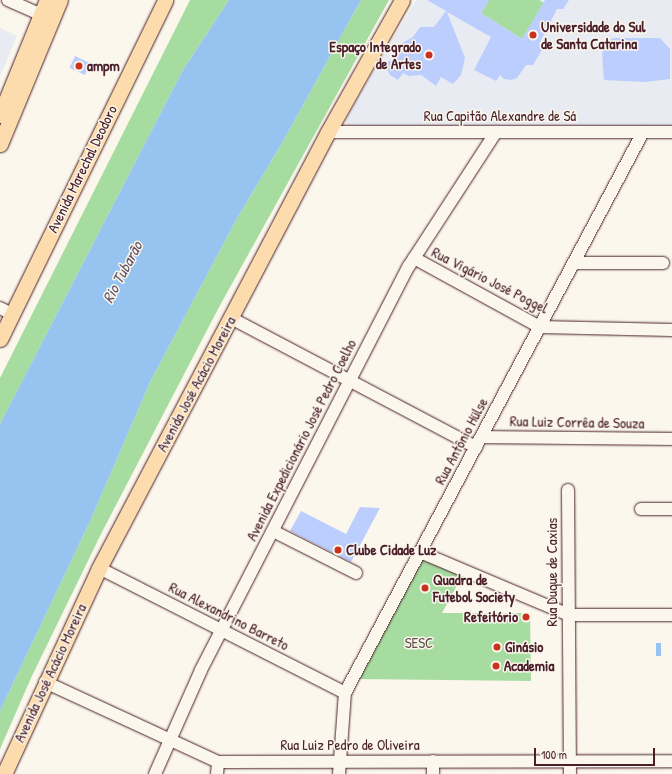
<!DOCTYPE html>
<meta charset="utf-8">
<style>
body{margin:0}
#map{position:relative;width:672px;height:774px;overflow:hidden;background:#fbf7ec;font-family:"Patrick Hand",sans-serif}
div>[style]{position:absolute}
[style*='--x']{left:calc(var(--x)*1px);top:calc(var(--y)*1px);width:calc(var(--w)*1px);rotate:calc(var(--a)*1deg)}
.built>*{inset:0;background:#e8ebf1}
.green>*{inset:0;background:#a7dca0}
.water>*{inset:0;background:#96c3f0;transform-origin:0 0}
.building>*{inset:0;background:#bccefe;transform-origin:0 0}
.roads{filter:drop-shadow(0 0 1px #4a1f2b) drop-shadow(0 0 1px #4a1f2b)}
.minor>*{height:12px;margin:-6px;padding:0 6px;transform-origin:6px;border-radius:6px;background:#fbf7ec}
.major>*{height:15px;margin:-7.5px;padding:0 7.5px;transform-origin:7.5px;border-radius:7.5px;background:#fcdcac}
.dots>*{width:11px;height:11px;translate:-50% -50%;box-sizing:border-box;border:2px solid #fbf7ec;border-radius:50%}
span{translate:-50% -50%;white-space:nowrap;text-align:center;line-height:1.15;-webkit-text-stroke:3px #fbf7ec;paint-order:stroke}
.poi-label{font-size:15px;color:#4a1f2b;font-weight:700}
.left{translate:0 -50%;text-align:left}
.right{translate:-100% -50%;text-align:right}
.street-label{font-size:15px;color:#4a1f2b}
.park-label{font-size:15px;color:#614e48}
.water-label{font-size:16px;color:#615066;font-style:italic}
.scale{position:absolute;left:534px;top:748px;width:121px;height:18px;box-sizing:border-box;border:2px solid #4a1f2b;border-top:0;padding-left:5px;font-size:12px;line-height:14px;white-space:nowrap;color:#4a1f2b;-webkit-text-stroke:3px #fbf7ec;paint-order:stroke}
</style>
<div id="map">
<div class="built">
<div style="clip-path:polygon(416px 0,672px 0,672px 125px,347px 125px,346px 120px,358px 98px)"></div>
<div style="clip-path:polygon(0 28px,17px 36px,0 76px)"></div>
</div>
<div class="green">
<div style="clip-path:polygon(190px 0,229px 0,183px 70px,0 424px,0 378px)"></div>
<div style="clip-path:polygon(361px 0,389px 0,218px 309px,102px 532px,31px 678px,0 749px,0 711px,91px 519px,150px 382px,236px 220px,282px 143px)"></div>
<div style="clip-path:polygon(489px 0,539px 0,544px 3px,522px 39px,481px 13px)"></div>
<div style="clip-path:polygon(423px 559px,462px 576px,442px 613px,530px 613px,531px 681px,358px 679px)"></div>
</div>
<div class="water">
<div style="clip-path:polygon(229px 0,361px 0,282px 143px,236px 220px,150px 382px,91px 519px,0 711px,0 424px,183px 70px)"></div>
<div style="left:656px;top:643px;width:5px;height:13px"></div>
</div>
<div class="building">
<div style="clip-path:polygon(427px 0,489px 0,481px 13px,522px 39px,545px 0,569px 0,563px 9px,557px 9px,539px 44px,543px 48px,533px 65px,526px 65px,517px 78px,511px 80px,504px 79px,500px 75px,496px 81px,474px 70px,491px 37px,447px 12px,465px 58px,461px 75px,453px 84px,441px 77px,436px 86px,421px 75px,409px 76px,403px 73px,398px 80px,390px 75px,386px 68px,386px 62px,394px 60px,399px 45px,413px 37px,420px 27px,434px 27px,446px 11px)"></div>
<div style="clip-path:polygon(615px 38px,660px 38px,670px 49px,670px 79px,645px 82px,604px 80px,602px 53px,611px 39px)"></div>
<div style="left:75px;top:56px;width:17px;height:13px;rotate:25deg"></div>
<div style="clip-path:polygon(360px 507px,380px 508px,351px 562px,290px 531px,301px 511px,346px 534px)"></div>
</div>
<div class="roads">
<div class="minor">
<div style="--x:8;--y:0;--w:36;--a:24"></div>
<div style="--x:328;--y:132;--w:344;--a:0"></div>
<div style="--x:414;--y:258;--w:144;--a:28.7"></div>
<div style="--x:540;--y:327;--w:132;--a:1.3"></div>
<div style="--x:574;--y:263;--w:89;--a:0"></div>
<div style="--x:0;--y:308;--w:13;--a:27"></div>
<div style="--x:231;--y:318;--w:277;--a:27.8"></div>
<div style="--x:481;--y:437;--w:191;--a:0.6"></div>
<div style="--x:568;--y:490;--w:284;--a:89.6"></div>
<div style="--x:641;--y:509;--w:31;--a:0"></div>
<div style="--x:273;--y:531;--w:93;--a:26.8"></div>
<div style="--x:420;--y:552;--w:162;--a:22.9"></div>
<div style="--x:569;--y:615;--w:103;--a:0"></div>
<div style="--x:99;--y:568;--w:276;--a:26.9"></div>
<div style="--x:45;--y:682;--w:191;--a:24.8"></div>
<div style="--x:218;--y:762;--w:454;--a:-0.1"></div>
<div style="--x:433;--y:761;--w:13;--a:90"></div>
<div style="--x:155;--y:774;--w:114;--a:-66.1"></div>
<div style="--x:201;--y:670;--w:454;--a:-62.8"></div>
<div style="--x:409;--y:266;--w:160;--a:-57"></div>
<div style="--x:217;--y:774;--w:12;--a:-85"></div>
<div style="--x:339;--y:774;--w:81;--a:-85.8"></div>
<div style="--x:345;--y:693;--w:635;--a:-62.02"></div>
</div>
<div class="major">
<div style="--x:0;--y:115;--w:124;--a:-67.8"></div>
<div style="--x:0;--y:144;--w:156;--a:-67.4"></div>
<div style="--x:0;--y:339;--w:377;--a:-64"></div>
<div style="--x:4;--y:774;--w:227;--a:-65.2"></div>
<div style="--x:99;--y:568;--w:492;--a:-62.3"></div>
<div style="--x:328;--y:132;--w:151;--a:-60.7"></div>
</div>
</div>
<div class="dots">
<div style="left:533px;top:35px;background:#c8321e"></div>
<div style="left:429px;top:55px;background:#c8321e"></div>
<div style="left:79px;top:66px;background:#c8321e"></div>
<div style="left:338px;top:550px;background:#c8321e"></div>
<div style="left:425px;top:588px;background:#c8321e"></div>
<div style="left:526px;top:617px;background:#c8321e"></div>
<div style="left:497px;top:647px;background:#c8321e"></div>
<div style="left:496px;top:666px;background:#c8321e"></div>
</div>
<div class="poi-label">
<span class="left" style="left:541px;top:35px">Universidade do Sul<br>de Santa Catarina</span>
<span class="right" style="left:421px;top:55px">Espaço Integrado<br>de Artes</span>
<span class="left" style="left:87px;top:66px">ampm</span>
<span class="left" style="left:346px;top:550px">Clube Cidade Luz</span>
<span class="left" style="left:433px;top:588px">Quadra de<br>Futebol Society</span>
<span class="right" style="left:518px;top:617px">Refeitório</span>
<span class="left" style="left:505px;top:647px">Ginásio</span>
<span class="left" style="left:504px;top:666px">Academia</span>
</div>
<div class="street-label">
<span style="left:500px;top:116px">Rua Capitão Alexandre de Sá</span>
<span style="left:82px;top:169px;rotate:-64deg">Avenida Marechal Deodoro</span>
<span style="left:490px;top:280px;rotate:27deg">Rua Vigário José Poggel</span>
<span style="left:196px;top:384px;rotate:-62deg">Avenida José Acácio Moreira</span>
<span style="left:577px;top:422px;rotate:1deg">Rua Luiz Corrêa de Souza</span>
<span style="left:301px;top:440px;rotate:-63deg">Avenida Expedicionário José Pedro Coelho</span>
<span style="left:461px;top:441px;rotate:-62deg">Rua Antônio Hülse</span>
<span style="left:552px;top:572px;rotate:-90deg">Rua Duque de Caxias</span>
<span style="left:229px;top:616px;rotate:27deg">Rua Alexandrino Barreto</span>
<span style="left:50px;top:673px;rotate:-65deg">Avenida José Acácio Moreira</span>
<span style="left:350px;top:745px">Rua Luiz Pedro de Oliveira</span>
</div>
<div class="park-label">
<span style="left:419px;top:643px">SESC</span>
</div>
<div class="water-label">
<span style="left:122px;top:272px;rotate:-62deg">Rio Tubarão</span>
</div>
<div class="scale">100 m</div>
</div>
